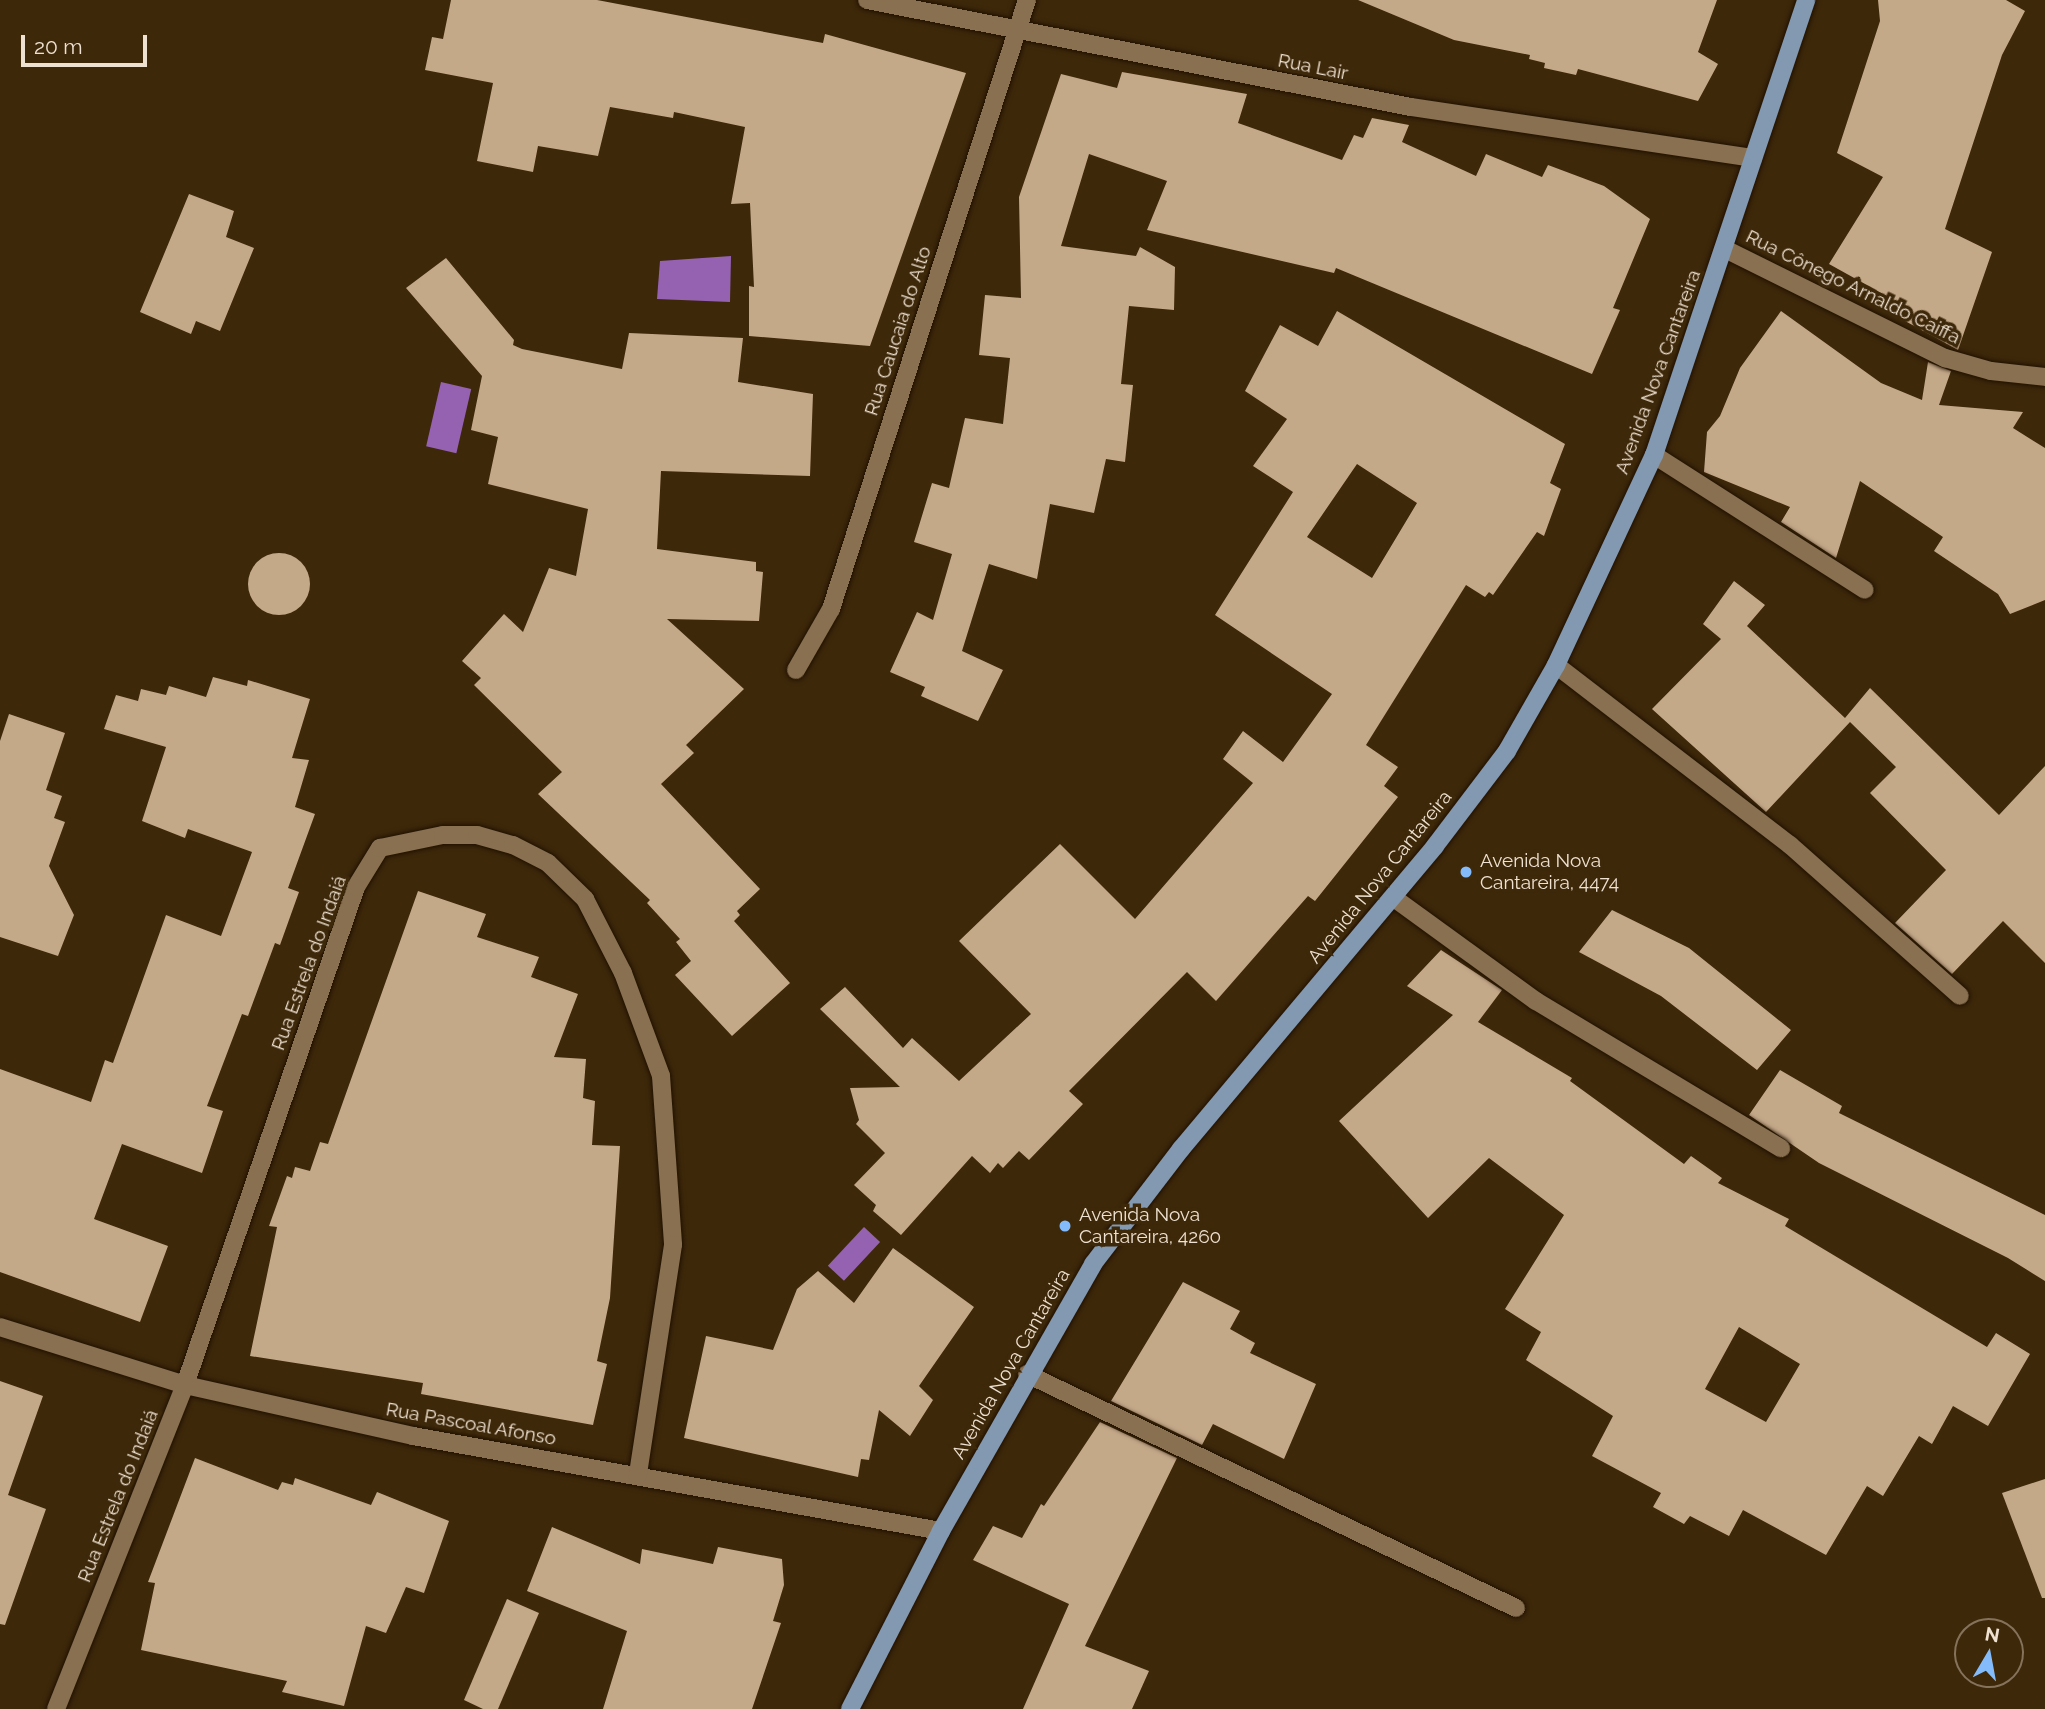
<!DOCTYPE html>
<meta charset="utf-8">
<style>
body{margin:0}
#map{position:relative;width:2045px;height:1709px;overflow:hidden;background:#3d280a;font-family:Raleway,sans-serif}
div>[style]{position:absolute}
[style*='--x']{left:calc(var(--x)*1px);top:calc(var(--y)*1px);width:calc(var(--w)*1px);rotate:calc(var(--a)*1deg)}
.water>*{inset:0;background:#9562b2;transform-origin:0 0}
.building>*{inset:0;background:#c4a989}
.round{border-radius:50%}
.roads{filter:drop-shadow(0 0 2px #211100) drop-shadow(0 0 2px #211100)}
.minor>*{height:18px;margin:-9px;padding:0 9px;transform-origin:9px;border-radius:9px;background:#887051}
.major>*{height:18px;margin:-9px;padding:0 9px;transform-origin:9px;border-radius:9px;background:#8399b1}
.dots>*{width:19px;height:19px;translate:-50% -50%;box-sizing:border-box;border:4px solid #3d280a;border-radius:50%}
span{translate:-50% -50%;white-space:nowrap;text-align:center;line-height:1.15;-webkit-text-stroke:7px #3d280a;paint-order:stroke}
.street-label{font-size:19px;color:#efe1d1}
.poi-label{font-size:19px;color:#efe1d1}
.left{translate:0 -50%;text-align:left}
.north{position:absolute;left:1954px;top:1618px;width:70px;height:70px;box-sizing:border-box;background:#3d280a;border:2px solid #84725a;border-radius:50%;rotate:10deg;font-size:19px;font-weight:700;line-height:28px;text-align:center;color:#efe1d1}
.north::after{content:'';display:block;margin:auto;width:24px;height:32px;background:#84bcfb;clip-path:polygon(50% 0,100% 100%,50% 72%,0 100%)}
.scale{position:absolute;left:21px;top:35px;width:126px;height:32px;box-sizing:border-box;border:4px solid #efe1d1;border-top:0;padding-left:9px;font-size:21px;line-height:24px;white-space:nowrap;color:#efe1d1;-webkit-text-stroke:5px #3d280a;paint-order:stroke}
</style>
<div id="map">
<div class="water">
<div style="clip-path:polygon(731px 256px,730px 302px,657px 299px,660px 261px)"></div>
<div style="left:441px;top:382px;width:31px;height:66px;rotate:13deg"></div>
<div style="left:864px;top:1227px;width:22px;height:53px;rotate:43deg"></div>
</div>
<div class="building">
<div style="clip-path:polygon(451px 0,597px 0,823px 43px,825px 34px,966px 73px,870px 346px,749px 336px,749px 286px,754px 287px,750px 203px,731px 204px,745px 127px,674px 112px,673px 118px,610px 107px,598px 156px,538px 146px,533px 172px,477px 161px,493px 83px,425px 70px,432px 37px,443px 39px)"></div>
<div style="clip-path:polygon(1358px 0,1717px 0,1698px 52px,1718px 64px,1698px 101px,1578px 69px,1576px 75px,1544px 68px,1545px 63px,1529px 59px,1530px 55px,1454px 40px)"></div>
<div style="clip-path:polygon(1878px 0,2006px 0,2025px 11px,2002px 55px,1945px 229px,1992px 252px,1958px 350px,1885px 310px,1892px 299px,1829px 264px,1883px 177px,1837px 153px,1880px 21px)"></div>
<div style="clip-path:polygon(1122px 72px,1247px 94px,1238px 123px,1342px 160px,1354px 135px,1363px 138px,1372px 118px,1409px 125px,1402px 142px,1476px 176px,1486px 154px,1542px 177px,1548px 165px,1604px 186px,1650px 219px,1613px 308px,1620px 310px,1592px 374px,1336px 268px,1334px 273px,1147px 230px,1167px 181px,1089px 154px,1061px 246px,1136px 256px,1140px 247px,1175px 267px,1174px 310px,1129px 306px,1121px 384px,1133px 385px,1125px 462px,1106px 459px,1094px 513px,1050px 504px,1037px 579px,989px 564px,962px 651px,1003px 670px,978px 721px,921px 696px,925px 687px,890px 672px,917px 612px,933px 620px,952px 554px,914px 542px,932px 483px,949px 488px,965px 418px,1003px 424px,1010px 358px,979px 355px,985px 295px,1021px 298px,1019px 197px,1061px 74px,1117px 88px)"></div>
<div style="clip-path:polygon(189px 194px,234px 211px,226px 237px,254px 248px,220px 331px,196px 321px,191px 334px,140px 312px)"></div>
<div style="clip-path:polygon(446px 258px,514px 340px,513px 345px,522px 349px,622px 369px,629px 333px,743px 338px,738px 382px,813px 394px,810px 476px,661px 471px,657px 549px,756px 562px,756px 571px,763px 572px,759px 621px,667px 619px,744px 689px,686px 745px,694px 753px,661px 784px,760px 889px,737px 911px,740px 915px,734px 921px,790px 983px,732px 1036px,675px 975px,691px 961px,676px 942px,680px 939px,647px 903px,650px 900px,538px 794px,562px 772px,474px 685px,481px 678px,462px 661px,504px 614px,523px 632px,549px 568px,576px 576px,588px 509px,488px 484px,498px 437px,471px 430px,482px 376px,406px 288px)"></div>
<div style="clip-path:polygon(evenodd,1337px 311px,1565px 444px,1550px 483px,1561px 489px,1544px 536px,1537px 532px,1493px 595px,1489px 592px,1485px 597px,1466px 585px,1366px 745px,1398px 767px,1384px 786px,1398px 797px,1315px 901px,1308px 896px,1216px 1001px,1187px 972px,1069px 1091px,1083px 1104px,1029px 1160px,1019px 1151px,1003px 1168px,998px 1163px,990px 1173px,972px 1156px,901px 1235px,873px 1211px,876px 1205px,854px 1185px,885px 1153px,856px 1124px,859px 1120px,850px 1088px,900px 1087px,820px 1009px,845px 987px,903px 1048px,912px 1038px,959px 1081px,1031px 1014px,959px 941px,1060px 844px,1135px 919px,1253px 783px,1223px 759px,1243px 731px,1283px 762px,1332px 694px,1215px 615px,1293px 492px,1253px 466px,1287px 419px,1245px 391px,1280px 325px,1318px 346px,1337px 311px,1357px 464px,1417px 503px,1372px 578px,1307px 537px,1357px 464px)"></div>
<div style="clip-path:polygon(1781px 311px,1881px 383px,1922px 400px,1928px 362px,1951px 371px,1939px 405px,2023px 412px,2013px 428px,2045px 448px,2045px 600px,2010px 614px,1998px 594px,1934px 551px,1943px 537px,1860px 481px,1836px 558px,1781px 522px,1790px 507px,1704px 472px,1707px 432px,1720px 416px,1740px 368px)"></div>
<div class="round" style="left:248px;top:553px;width:62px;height:62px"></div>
<div style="clip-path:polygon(1734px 581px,1765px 605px,1747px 626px,1845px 718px,1870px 688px,1999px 815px,2045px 766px,2045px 963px,2003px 921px,1952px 974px,1895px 923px,1946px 870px,1870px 793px,1896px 767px,1850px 722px,1766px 812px,1652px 709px,1721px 639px,1703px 624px)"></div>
<div style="clip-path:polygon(213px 677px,247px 686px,248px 680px,310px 699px,292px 758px,309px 760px,295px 807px,315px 814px,288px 888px,299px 892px,280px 945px,275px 943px,248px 1016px,242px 1014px,207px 1106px,223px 1111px,202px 1173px,122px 1144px,94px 1219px,168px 1246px,140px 1322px,0 1272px,0 1069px,91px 1102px,105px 1060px,113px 1063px,166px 915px,221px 936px,252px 852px,188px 829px,185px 838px,142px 821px,166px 747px,104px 729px,116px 695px,138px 701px,141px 689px,166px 695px,169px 686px,206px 697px)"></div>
<div style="clip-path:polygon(9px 714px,65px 733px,46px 790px,62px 796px,54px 818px,65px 822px,49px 866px,74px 915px,58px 956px,0 937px,0 741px)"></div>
<div style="clip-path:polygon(418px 891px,486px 914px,477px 937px,539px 957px,531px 977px,578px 994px,554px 1057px,586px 1059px,583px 1098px,595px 1101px,592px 1145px,620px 1146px,610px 1298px,597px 1361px,607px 1364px,593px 1425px,421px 1394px,423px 1383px,250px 1356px,277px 1227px,269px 1226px,287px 1176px,292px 1178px,295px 1167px,310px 1171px,320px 1142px,328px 1144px)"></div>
<div style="clip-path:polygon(1612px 910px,1689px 948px,1791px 1030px,1757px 1070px,1661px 996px,1579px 952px)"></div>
<div style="clip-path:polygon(evenodd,1441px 950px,1502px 990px,1478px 1022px,1572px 1078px,1570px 1081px,1684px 1164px,1691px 1156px,1722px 1178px,1718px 1183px,1789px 1219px,1785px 1226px,1987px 1347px,1996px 1333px,2030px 1354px,1988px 1426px,1953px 1406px,1932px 1444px,1919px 1436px,1883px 1496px,1867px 1486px,1826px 1555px,1743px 1510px,1729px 1536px,1690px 1516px,1684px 1524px,1653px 1507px,1661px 1493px,1592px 1456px,1613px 1416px,1526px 1360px,1541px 1332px,1505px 1309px,1564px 1215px,1489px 1158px,1428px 1218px,1339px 1121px,1453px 1015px,1407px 986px,1441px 950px,1739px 1327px,1800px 1364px,1766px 1422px,1705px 1389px,1739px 1327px)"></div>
<div style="clip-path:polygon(1780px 1070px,1842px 1106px,1839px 1113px,2045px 1215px,2045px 1281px,2008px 1258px,1819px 1163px,1749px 1115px)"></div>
<div style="clip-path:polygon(893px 1248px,974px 1307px,919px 1386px,933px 1400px,910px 1436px,879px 1410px,869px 1460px,861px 1459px,858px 1477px,684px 1438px,706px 1336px,773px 1350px,797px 1289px,818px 1271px,854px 1303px)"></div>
<div style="clip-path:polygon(1183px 1282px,1240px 1311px,1230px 1329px,1255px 1343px,1250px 1353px,1316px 1384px,1284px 1459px,1213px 1424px,1202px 1445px,1111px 1401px)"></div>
<div style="clip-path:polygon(0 1381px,43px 1396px,8px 1495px,46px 1509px,5px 1625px,0 1624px)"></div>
<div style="clip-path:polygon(1100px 1422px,1177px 1458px,1085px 1646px,1149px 1671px,1132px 1709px,1023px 1709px,1069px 1604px,973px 1560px,993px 1526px,1022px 1538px,1041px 1504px,1044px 1506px)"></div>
<div style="clip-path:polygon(195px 1458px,278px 1490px,282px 1482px,293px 1485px,295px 1478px,371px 1505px,377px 1492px,449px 1521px,424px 1593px,406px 1587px,386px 1633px,366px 1626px,344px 1706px,282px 1692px,287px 1681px,141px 1650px,155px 1583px,148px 1582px)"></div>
<div style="clip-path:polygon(2045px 1479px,2045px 1598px,2042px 1598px,2002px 1493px)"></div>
<div style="clip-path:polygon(552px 1527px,640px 1564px,642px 1549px,713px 1564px,718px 1547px,782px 1559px,784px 1585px,773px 1621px,781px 1623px,752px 1709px,603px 1709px,627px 1631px,527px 1591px)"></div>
<div style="clip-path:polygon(507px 1599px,539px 1613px,498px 1709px,483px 1709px,464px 1700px)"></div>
</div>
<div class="roads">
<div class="minor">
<div style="--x:867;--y:0;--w:554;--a:11.13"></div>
<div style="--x:1411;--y:107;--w:346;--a:8.5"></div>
<div style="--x:1725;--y:249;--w:246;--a:26.4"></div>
<div style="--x:1945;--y:358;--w:48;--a:15.8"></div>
<div style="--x:1991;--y:371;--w:54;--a:6.3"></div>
<div style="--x:1654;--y:455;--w:250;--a:32.6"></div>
<div style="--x:1556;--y:665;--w:295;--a:37.6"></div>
<div style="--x:1790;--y:845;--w:227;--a:41.6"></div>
<div style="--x:796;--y:670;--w:70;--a:-60.2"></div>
<div style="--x:831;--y:609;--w:640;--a:-72.16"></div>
<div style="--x:1394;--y:898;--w:175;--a:36"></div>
<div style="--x:1536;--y:1001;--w:286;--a:31"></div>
<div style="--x:0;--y:1327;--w:194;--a:17.4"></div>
<div style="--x:185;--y:1385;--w:234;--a:12.6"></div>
<div style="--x:413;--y:1436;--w:536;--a:10.2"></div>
<div style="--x:1027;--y:1374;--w:542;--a:25.57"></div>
<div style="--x:56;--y:1709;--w:349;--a:-68.3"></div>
<div style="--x:185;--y:1385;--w:527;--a:-71.05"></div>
<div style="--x:356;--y:887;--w:46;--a:-58.4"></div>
<div style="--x:380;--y:848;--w:64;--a:-11.7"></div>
<div style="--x:443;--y:835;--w:34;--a:0"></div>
<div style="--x:477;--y:835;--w:37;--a:16"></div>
<div style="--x:513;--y:845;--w:39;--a:27"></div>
<div style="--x:548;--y:863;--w:52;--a:44.2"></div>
<div style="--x:585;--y:899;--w:83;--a:62.8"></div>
<div style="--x:623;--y:973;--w:110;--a:69.7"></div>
<div style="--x:661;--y:1076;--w:169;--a:85.9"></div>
<div style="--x:673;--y:1245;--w:233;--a:98.7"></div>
</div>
<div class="major">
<div style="--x:850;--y:1709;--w:200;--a:-62.9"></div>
<div style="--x:941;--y:1531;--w:307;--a:-60.3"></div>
<div style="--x:1093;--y:1264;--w:145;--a:-52.6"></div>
<div style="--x:1181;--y:1149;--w:395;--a:-50"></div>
<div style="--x:1435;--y:846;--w:119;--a:-52.8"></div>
<div style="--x:1507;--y:751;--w:99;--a:-60.3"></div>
<div style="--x:1556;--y:665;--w:232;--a:-65"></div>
<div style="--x:1654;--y:455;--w:480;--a:-71.5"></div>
</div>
</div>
<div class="dots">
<div style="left:1466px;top:872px;background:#84bcfb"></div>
<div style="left:1065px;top:1226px;background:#84bcfb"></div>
</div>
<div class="street-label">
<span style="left:1313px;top:67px;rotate:11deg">Rua Lair</span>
<span style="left:1853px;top:287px;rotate:26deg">Rua Cônego Arnaldo Caiffa</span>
<span style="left:898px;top:331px;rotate:-72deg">Rua Caucaia do Alto</span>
<span style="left:1658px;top:372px;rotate:-70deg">Avenida Nova Cantareira</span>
<span style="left:1380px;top:877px;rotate:-51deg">Avenida Nova Cantareira</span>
<span style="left:309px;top:963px;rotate:-70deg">Rua Estrela do Indaiá</span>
<span style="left:1011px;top:1364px;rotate:-60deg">Avenida Nova Cantareira</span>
<span style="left:471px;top:1424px;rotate:10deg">Rua Pascoal Afonso</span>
<span style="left:118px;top:1496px;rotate:-68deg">Rua Estrela do Indaiá</span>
</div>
<div class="poi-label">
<span class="left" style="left:1480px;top:872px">Avenida Nova<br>Cantareira, 4474</span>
<span class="left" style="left:1079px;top:1226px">Avenida Nova<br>Cantareira, 4260</span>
</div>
<div class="north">N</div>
<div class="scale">20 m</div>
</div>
